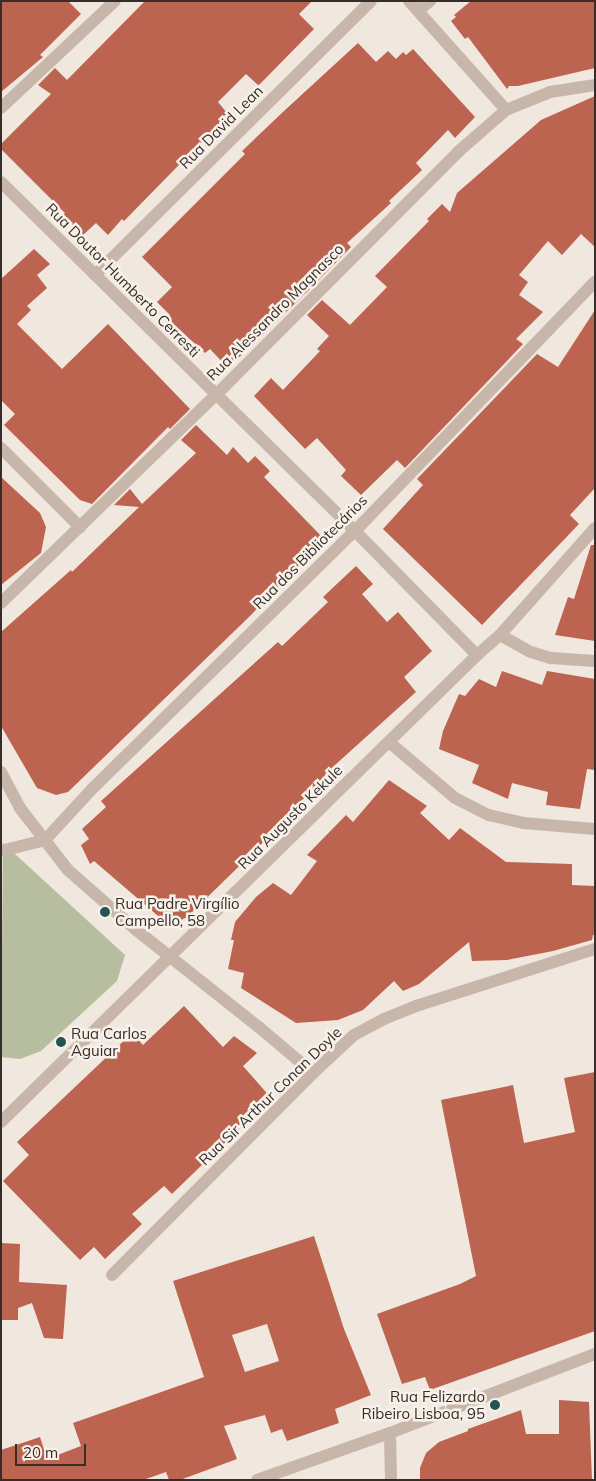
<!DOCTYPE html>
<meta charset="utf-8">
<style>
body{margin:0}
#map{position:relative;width:596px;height:1481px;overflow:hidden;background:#f0e7de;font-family:Mulish,sans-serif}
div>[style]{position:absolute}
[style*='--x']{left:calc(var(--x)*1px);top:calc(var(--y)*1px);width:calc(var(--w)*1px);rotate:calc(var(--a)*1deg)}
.green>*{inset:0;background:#b6be9f}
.building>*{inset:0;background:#bc6450}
.street>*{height:12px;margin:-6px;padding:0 6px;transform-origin:6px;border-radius:6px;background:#c8b6ab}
.dots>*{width:14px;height:14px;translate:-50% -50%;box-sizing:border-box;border:2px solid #f8f1ea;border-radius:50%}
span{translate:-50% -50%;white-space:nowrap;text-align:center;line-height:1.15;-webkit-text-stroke:5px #f8f1ea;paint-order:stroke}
.street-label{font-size:15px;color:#362d29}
.poi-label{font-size:15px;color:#362d29}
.left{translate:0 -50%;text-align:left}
.right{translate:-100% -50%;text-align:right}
.frame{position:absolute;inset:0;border:2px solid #362d29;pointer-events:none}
.scale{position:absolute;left:15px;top:1444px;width:71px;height:22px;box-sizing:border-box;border:2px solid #362d29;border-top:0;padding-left:6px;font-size:15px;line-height:18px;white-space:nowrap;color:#362d29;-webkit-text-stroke:4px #f8f1ea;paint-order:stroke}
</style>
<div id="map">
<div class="green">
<div style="clip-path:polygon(3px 843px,125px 955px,117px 981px,41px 1051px,20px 1059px,1px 1057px)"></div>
</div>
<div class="building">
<div style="clip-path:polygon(1px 1px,68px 1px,81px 14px,40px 55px,43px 57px,1px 92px)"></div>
<div style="clip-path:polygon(145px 1px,312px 1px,299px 14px,314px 29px,260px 84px,258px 85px,246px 74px,218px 102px,227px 113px,220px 120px,222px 121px,124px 221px,122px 219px,108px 235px,96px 223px,83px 235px,63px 215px,65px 213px,1px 149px,1px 144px,51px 94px,38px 85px,55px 68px,67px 80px)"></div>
<div style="clip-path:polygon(471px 1px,595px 1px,595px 68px,518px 86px,509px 86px,507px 89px,468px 37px,465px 39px,451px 21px,456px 17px,454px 15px)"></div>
<div style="clip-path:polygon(358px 43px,376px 62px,388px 51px,396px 59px,403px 52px,406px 55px,413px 49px,475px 117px,455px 138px,448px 130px,416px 163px,422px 170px,389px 201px,391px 203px,347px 243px,351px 247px,309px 290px,228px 368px,210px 349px,205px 353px,167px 318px,170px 315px,157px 302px,172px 287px,142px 257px,245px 154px,242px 151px,284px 111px)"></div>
<div style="clip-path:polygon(595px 96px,595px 247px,581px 234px,562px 255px,548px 241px,519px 275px,528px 282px,519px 295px,543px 312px,516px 339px,523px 344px,405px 468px,397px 460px,361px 495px,341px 476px,346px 470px,317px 438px,305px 449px,254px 396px,271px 378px,283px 390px,320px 351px,317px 349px,329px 336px,307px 315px,322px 300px,350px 325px,387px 287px,375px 276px,429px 221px,427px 219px,442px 204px,450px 212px,457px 193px,541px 120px)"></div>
<div style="clip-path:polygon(34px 249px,50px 264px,37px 275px,47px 288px,27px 306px,31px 310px,17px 324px,62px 369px,108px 324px,190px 409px,170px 429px,168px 427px,92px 504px,80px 500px,4px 425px,15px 414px,1px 400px,1px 279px)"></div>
<div style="clip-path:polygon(595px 310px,595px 488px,570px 515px,579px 524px,482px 625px,383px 529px,423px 485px,417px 479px,537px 354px,558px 367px)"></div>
<div style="clip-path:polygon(196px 425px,227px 455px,233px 447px,248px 463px,255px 456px,270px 471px,264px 477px,324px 539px,250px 616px,68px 792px,56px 795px,37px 788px,1px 726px,1px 632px,71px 570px,72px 572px,139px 507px,114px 505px,130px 489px,142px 504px,196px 453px,181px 440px)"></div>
<div style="clip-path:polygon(1px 477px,40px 513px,46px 527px,41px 553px,1px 585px)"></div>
<div style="clip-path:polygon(591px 545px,595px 545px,595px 641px,555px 635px,568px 597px,574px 599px)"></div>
<div style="clip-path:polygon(356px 566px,373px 584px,362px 594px,387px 622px,398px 612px,432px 651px,404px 677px,416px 692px,325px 774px,328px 776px,300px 802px,302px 805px,187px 917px,179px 921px,164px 921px,94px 861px,90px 864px,81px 845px,89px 839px,82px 829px,106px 807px,101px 801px,278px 642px,282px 646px,328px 602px,323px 597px)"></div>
<div style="clip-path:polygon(502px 671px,542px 685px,547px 671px,595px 679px,595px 770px,587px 769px,580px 809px,546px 805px,548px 792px,512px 783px,508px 799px,472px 783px,479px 765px,439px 749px,443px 731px,459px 694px,465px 696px,479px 679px,496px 687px)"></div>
<div style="clip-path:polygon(389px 780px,427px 806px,420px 813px,449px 840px,460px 828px,506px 862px,572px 864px,572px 885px,595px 886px,595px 935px,593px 935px,592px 940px,553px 951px,507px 960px,472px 961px,469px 942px,419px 984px,403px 991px,394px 981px,363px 1010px,338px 1020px,296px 1023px,241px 988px,244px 973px,228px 969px,234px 940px,231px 940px,235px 922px,256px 897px,273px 883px,291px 895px,317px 861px,307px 855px,346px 815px,353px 822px)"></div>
<div style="clip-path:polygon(184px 1006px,223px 1047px,234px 1036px,257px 1053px,243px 1066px,271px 1098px,172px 1194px,164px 1186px,132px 1214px,142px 1224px,105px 1259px,94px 1247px,80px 1260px,3px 1181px,29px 1155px,17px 1142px,132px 1033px,143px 1045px)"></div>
<div style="clip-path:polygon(595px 1072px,595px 1331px,430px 1390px,425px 1377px,402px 1384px,377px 1314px,460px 1284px,476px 1276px,441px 1100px,513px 1085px,524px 1143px,575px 1132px,564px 1078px)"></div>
<div style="clip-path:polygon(evenodd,314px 1236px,344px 1329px,371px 1395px,335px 1409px,339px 1423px,287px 1441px,282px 1429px,271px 1433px,265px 1415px,224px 1426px,237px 1459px,180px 1480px,169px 1480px,166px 1472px,143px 1480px,1px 1480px,1px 1450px,40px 1437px,47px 1459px,81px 1446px,73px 1423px,204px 1377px,173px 1281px,314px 1236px,267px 1324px,279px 1361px,245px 1372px,232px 1335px,267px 1324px)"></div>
<div style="clip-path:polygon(1px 1243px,20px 1244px,19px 1282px,67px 1285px,63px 1339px,44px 1338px,32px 1303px,18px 1308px,18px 1320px,1px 1320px)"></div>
<div style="clip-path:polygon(559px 1400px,589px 1402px,592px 1480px,420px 1480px,420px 1468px,426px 1453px,439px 1442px,468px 1431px,468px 1429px,521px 1410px,526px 1434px,559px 1434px)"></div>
</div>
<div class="street">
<div style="--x:409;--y:1;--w:146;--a:48.3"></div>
<div style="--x:418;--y:11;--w:16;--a:-40"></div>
<div style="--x:1;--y:108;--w:156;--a:-43.2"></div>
<div style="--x:1;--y:182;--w:497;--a:44.6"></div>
<div style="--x:355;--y:531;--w:174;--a:45.5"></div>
<div style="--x:95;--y:275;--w:389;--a:-44.8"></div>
<div style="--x:1;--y:448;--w:112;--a:45"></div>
<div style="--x:1;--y:603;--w:301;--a:-44.1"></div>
<div style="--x:217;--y:394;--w:343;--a:-45.1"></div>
<div style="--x:459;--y:151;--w:62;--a:-41.1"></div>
<div style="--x:506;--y:110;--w:48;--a:-22.2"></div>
<div style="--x:550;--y:92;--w:46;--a:-8.8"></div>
<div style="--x:500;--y:635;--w:35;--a:29"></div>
<div style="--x:531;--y:652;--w:21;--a:17"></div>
<div style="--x:551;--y:658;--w:44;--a:3.9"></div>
<div style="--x:389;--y:742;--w:87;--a:40.3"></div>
<div style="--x:455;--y:798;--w:38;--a:27"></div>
<div style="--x:489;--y:815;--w:35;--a:13"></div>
<div style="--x:523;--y:823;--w:72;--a:4.8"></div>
<div style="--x:1;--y:772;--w:41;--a:62.2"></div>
<div style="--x:20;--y:808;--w:78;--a:52.3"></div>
<div style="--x:68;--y:870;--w:89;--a:41.4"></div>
<div style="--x:135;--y:929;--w:159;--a:38.4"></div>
<div style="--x:260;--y:1028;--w:70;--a:40.3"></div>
<div style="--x:1;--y:851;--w:45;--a:-14"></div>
<div style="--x:45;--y:840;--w:69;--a:-47.3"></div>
<div style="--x:92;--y:789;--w:368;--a:-44.5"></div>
<div style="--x:355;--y:531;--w:346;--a:-46.1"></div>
<div style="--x:1;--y:1122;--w:667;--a:-44.45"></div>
<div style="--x:477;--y:655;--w:30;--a:-41"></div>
<div style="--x:500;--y:635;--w:143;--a:-48.4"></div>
<div style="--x:112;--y:1275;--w:285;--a:-45.1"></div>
<div style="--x:313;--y:1073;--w:56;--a:-42.8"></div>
<div style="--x:354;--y:1035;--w:34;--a:-28"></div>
<div style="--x:384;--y:1019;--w:35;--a:-22"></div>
<div style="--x:416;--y:1006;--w:188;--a:-17.7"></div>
<div style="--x:390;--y:1433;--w:47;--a:88.8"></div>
<div style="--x:257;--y:1480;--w:141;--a:-19.5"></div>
<div style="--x:390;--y:1433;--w:220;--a:-21.1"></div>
</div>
<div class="dots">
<div style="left:105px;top:912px;background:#225454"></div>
<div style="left:61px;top:1042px;background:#225454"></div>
<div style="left:495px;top:1405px;background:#225454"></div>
</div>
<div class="street-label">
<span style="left:221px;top:127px;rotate:-45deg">Rua David Lean</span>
<span style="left:123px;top:280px;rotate:45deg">Rua Doutor Humberto Cerresti</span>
<span style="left:275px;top:312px;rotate:-45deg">Rua Alessandro Magnasco</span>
<span style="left:310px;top:552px;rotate:-45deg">Rua dos Bibliotecários</span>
<span style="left:290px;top:817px;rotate:-45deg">Rua Augusto Kekule</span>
<span style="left:270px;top:1096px;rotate:-44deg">Rua Sir Arthur Conan Doyle</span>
</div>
<div class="poi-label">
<span class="left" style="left:115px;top:912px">Rua Padre Virgílio<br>Campello, 58</span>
<span class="left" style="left:71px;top:1042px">Rua Carlos<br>Aguiar</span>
<span class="right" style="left:485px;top:1405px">Rua Felizardo<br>Ribeiro Lisboa, 95</span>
</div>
<div class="frame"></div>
<div class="scale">20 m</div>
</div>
